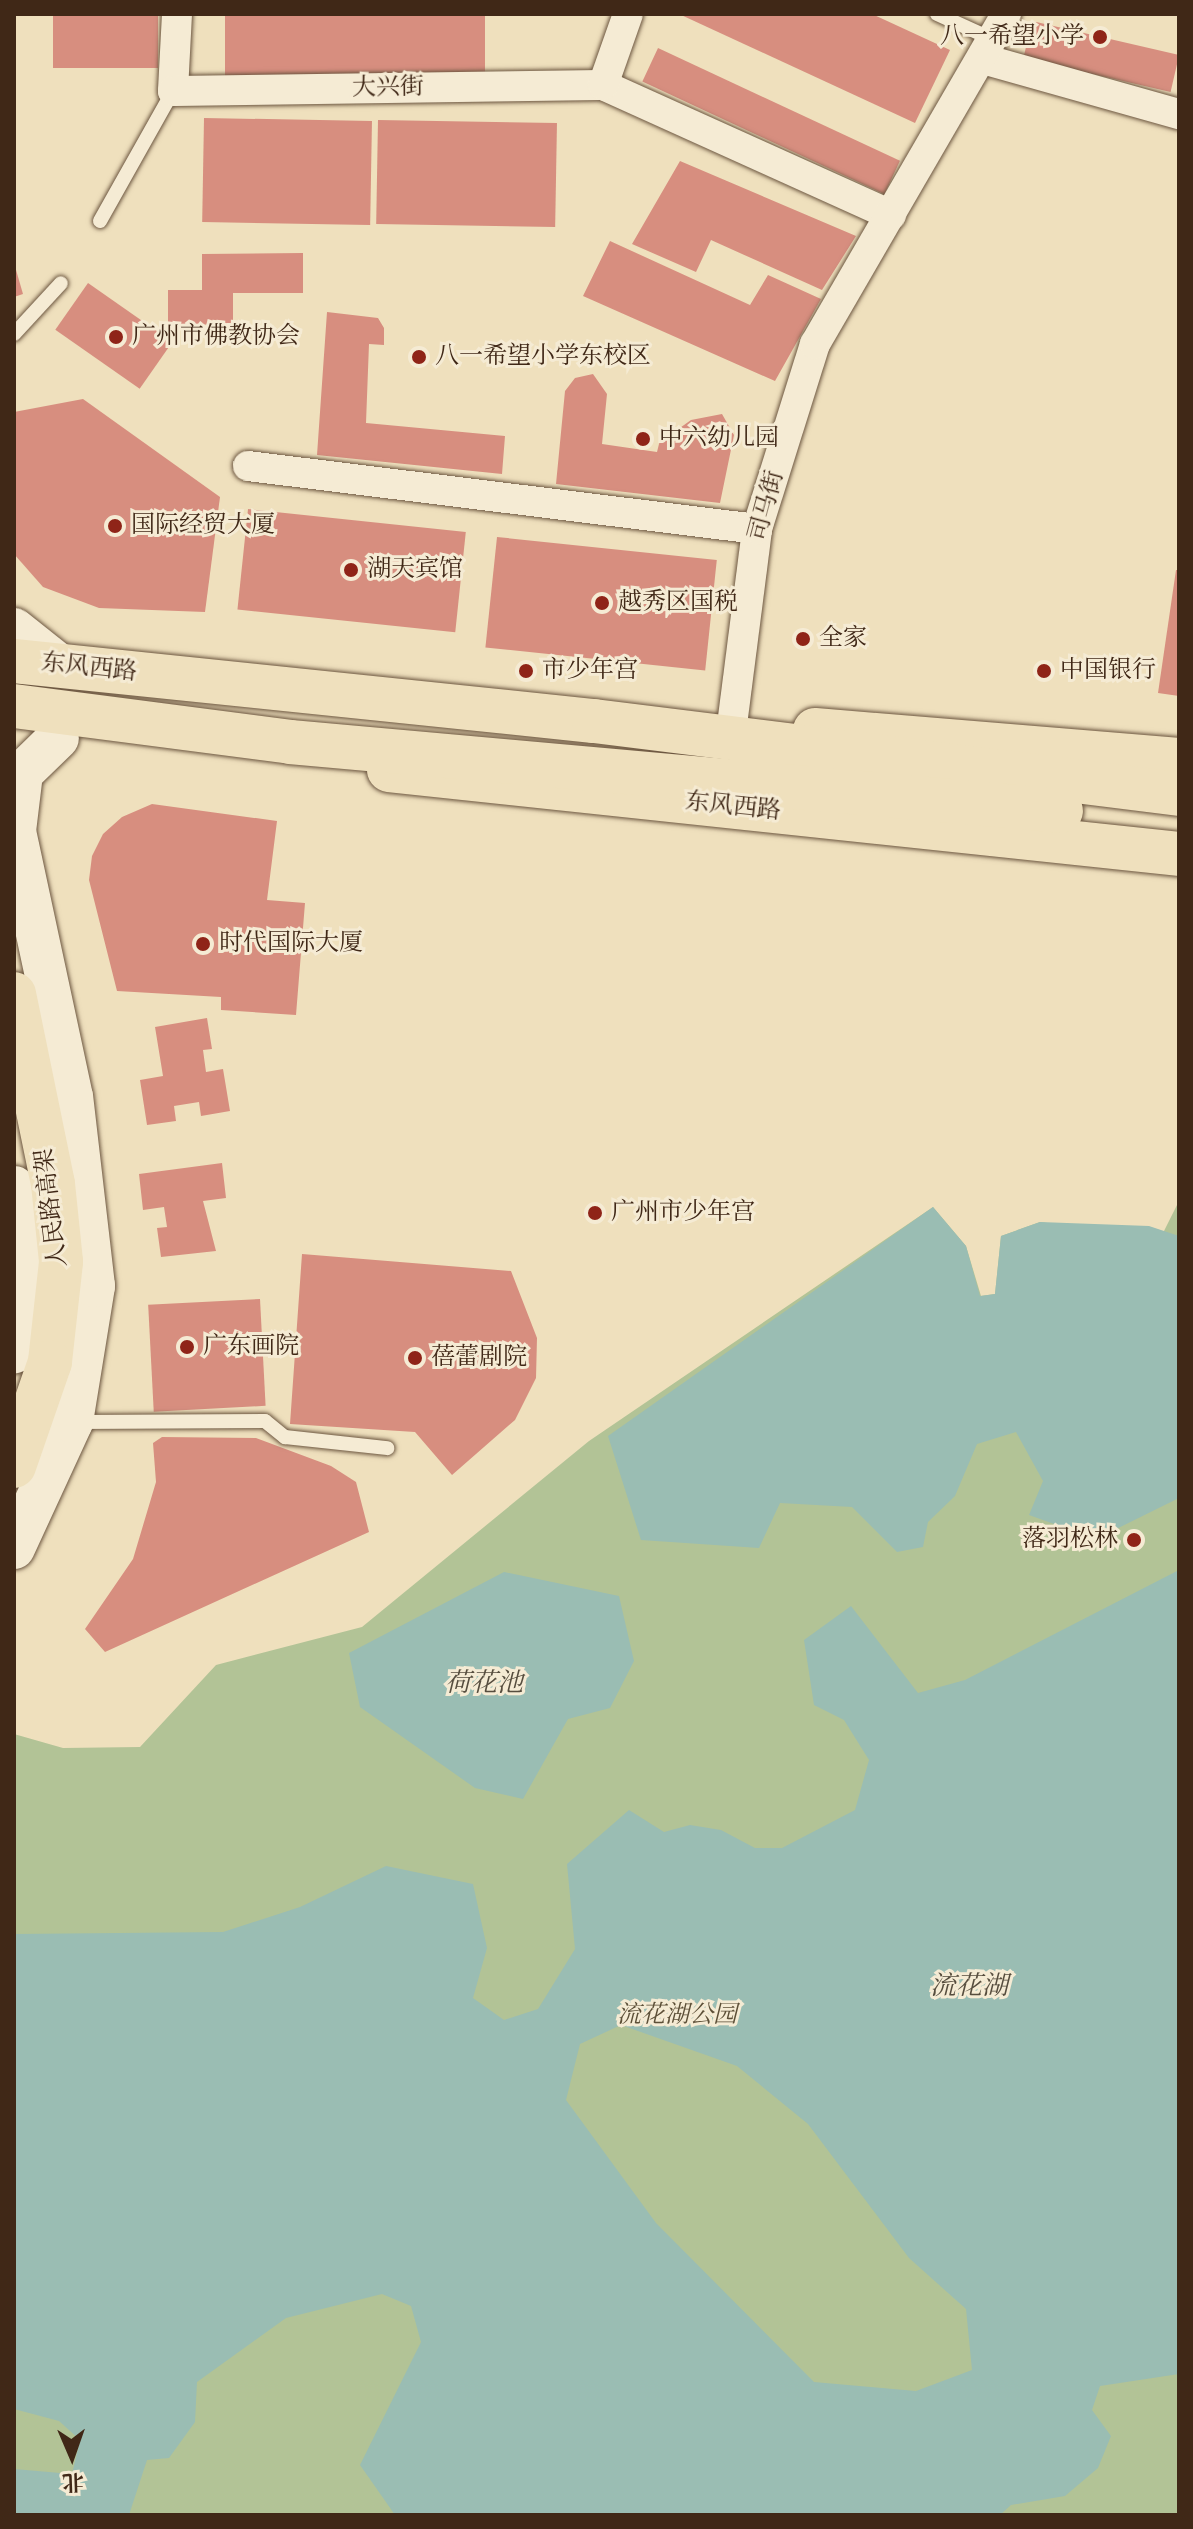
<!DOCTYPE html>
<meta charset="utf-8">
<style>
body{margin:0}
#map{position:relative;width:1193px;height:2529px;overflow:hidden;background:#efe0bd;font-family:"Libre Bodoni","Noto Serif SC",serif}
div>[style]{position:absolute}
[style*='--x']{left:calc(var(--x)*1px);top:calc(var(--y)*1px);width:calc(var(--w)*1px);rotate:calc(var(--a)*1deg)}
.green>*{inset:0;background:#b2c396}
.water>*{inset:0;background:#9abdb3}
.building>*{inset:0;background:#d78e7f;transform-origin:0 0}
.roads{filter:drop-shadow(0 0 2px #6c5640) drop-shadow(0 0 2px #6c5640)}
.lane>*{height:14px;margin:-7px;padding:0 7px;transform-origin:7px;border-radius:7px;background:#f5ebd4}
.street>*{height:30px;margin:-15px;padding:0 15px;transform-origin:15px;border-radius:15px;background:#f5ebd4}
.secondary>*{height:42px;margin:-21px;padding:0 21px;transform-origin:21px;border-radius:21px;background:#f5ebd4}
.primary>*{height:44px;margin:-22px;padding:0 22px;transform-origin:22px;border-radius:22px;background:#efe0bd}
.highway>*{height:44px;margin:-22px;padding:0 22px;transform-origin:22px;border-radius:22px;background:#efe0bd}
.dots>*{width:22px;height:22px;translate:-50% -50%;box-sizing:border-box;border:4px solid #f5ebd4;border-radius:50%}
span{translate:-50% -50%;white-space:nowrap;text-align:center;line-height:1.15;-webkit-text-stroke:6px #f5ebd4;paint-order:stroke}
.poi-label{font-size:24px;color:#402817}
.right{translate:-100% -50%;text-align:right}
.left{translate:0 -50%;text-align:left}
.street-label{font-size:24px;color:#402817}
.park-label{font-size:24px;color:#5c4f37;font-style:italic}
.water-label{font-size:26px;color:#564d3e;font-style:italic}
.frame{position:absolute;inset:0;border:16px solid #402817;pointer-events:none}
.north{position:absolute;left:32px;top:2417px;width:80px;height:80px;-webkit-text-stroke:6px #f5ebd4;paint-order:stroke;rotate:178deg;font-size:22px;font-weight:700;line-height:32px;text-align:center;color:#402817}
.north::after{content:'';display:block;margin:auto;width:28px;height:36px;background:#402817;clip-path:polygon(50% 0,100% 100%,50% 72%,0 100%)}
</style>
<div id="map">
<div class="green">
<div style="clip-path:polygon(1179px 1201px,1179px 2515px,14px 2515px,14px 1734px,63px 1748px,140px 1747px,216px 1665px,362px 1627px,589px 1441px,933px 1207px,966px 1246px,981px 1296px,995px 1294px,1001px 1236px,1040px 1222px,1160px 1239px)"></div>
</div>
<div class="water">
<div style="clip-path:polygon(933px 1207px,966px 1246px,980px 1296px,995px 1294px,1001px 1236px,1040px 1222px,1149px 1226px,1179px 1236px,1179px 1498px,1096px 1539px,1029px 1515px,1043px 1481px,1016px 1432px,977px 1444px,955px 1496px,928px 1522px,923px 1547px,897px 1552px,852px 1507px,780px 1503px,759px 1548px,641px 1540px,608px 1436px)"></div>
<div style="clip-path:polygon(evenodd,1179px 1570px,1179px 2374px,1100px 2386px,1092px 2410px,1111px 2436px,1098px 2468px,1065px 2496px,1011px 2505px,1000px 2515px,395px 2515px,360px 2465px,421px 2342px,411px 2306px,382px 2294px,286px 2318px,197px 2382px,195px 2422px,169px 2458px,147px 2460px,129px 2515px,14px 2515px,14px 2469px,72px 2474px,80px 2440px,59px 2421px,14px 2409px,14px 1934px,223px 1932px,300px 1907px,386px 1866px,473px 1884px,487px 1948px,473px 1998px,504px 2020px,538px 2009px,575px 1949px,567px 1864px,629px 1810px,664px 1832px,690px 1825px,721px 1830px,755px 1848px,782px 1848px,855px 1810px,869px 1760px,844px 1720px,814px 1705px,804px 1640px,851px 1606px,918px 1693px,965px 1680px,1179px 1570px,621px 2025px,737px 2066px,808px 2124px,909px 2258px,966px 2309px,972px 2370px,916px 2391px,814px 2382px,656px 2223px,566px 2100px,580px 2044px,621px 2025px)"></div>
<div style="clip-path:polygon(504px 1572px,619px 1596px,634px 1661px,610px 1708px,568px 1719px,523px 1799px,475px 1788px,360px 1707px,349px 1653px)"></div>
</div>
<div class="building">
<div style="left:53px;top:14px;width:105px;height:54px"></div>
<div style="left:225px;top:14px;width:260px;height:65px"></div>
<div style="clip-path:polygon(679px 14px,872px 14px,950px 50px,915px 123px)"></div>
<div style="left:1032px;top:21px;width:151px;height:38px;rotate:13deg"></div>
<div style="left:658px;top:48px;width:267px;height:37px;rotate:25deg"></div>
<div style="left:204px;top:118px;width:168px;height:104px;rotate:1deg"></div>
<div style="left:378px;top:120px;width:179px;height:104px;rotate:1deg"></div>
<div style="clip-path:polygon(680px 161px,856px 236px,822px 290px,711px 240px,696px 272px,632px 244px)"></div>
<div style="clip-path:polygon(610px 241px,750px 305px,768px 275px,821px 299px,775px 381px,583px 296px)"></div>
<div style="clip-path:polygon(303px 253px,303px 293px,233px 293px,233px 325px,168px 324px,168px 290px,202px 290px,202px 254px)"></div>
<div style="clip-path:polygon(14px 263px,23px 294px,14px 297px)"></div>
<div style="left:88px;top:283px;width:103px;height:57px;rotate:35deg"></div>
<div style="clip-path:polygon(327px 312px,378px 318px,384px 328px,384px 345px,369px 344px,366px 423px,505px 436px,502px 474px,317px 455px)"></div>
<div style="clip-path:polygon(593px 374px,607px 394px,602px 444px,657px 452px,661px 436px,676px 440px,677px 430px,691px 420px,722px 414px,734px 435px,720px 503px,556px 484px,565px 391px,575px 378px)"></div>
<div style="clip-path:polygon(83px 399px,220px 497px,205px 612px,99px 608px,43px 587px,14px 554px,14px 412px)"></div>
<div style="left:248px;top:509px;width:219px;height:101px;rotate:6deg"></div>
<div style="left:497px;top:537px;width:221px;height:111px;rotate:6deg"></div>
<div style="clip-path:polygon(1176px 570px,1179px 570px,1179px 696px,1158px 693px)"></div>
<div style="clip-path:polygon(152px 804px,277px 821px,267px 900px,305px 903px,296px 1015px,221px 1010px,221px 997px,117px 991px,89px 880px,92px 856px,103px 834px,122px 817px)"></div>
<div style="clip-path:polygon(207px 1018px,212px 1049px,203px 1050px,206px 1072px,223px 1069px,230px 1111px,201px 1116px,199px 1102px,174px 1106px,176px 1121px,147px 1125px,140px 1080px,163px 1076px,155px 1027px)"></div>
<div style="clip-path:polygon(222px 1163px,226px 1198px,203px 1201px,216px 1251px,161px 1257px,157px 1228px,167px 1227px,164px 1207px,143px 1210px,139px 1174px)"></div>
<div style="clip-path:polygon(302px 1254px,511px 1271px,537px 1338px,536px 1378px,515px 1420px,452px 1475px,415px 1432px,290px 1424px)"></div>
<div style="left:260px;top:1299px;width:107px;height:112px;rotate:87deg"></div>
<div style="clip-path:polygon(162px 1437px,256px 1438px,331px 1466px,356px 1482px,369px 1532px,105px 1652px,85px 1629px,133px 1559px,156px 1482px,153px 1443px)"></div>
</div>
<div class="roads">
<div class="lane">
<div style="--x:937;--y:14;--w:63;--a:24.5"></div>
<div style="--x:100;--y:221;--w:149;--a:-60.7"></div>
<div style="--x:14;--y:334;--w:69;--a:-47.3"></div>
<div style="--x:77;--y:1422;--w:188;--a:-0.3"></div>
<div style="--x:265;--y:1421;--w:26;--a:39"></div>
<div style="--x:285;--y:1437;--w:103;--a:6.2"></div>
</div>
<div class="street">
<div style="--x:177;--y:14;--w:77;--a:93"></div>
<div style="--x:173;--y:91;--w:430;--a:-0.8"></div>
<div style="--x:603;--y:85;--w:316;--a:24.3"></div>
<div style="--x:983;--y:59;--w:204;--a:15.7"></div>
<div style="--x:603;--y:85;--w:75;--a:-70.6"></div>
<div style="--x:248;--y:466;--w:513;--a:7.06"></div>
<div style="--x:732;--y:725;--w:198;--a:-82.7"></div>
<div style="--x:757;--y:529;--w:194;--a:-72.6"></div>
<div style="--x:815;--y:344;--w:381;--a:-59.9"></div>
</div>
<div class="secondary">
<div style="--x:14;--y:629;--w:56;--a:38.5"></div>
<div style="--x:14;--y:1187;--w:67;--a:81.4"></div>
<div style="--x:24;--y:1253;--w:100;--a:95.8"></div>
<div style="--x:14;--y:1548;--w:139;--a:-65.3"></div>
<div style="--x:72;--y:1422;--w:138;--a:-80.8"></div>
<div style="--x:94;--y:1286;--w:190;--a:-96.6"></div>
<div style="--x:72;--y:1097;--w:272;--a:-102.1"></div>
<div style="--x:15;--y:831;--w:58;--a:-83.1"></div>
<div style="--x:22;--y:773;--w:50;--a:-44.2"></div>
</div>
<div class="primary">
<div style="--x:815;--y:730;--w:365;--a:4.7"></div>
<div style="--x:389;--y:770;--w:794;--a:6.07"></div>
<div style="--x:14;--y:994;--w:194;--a:78.4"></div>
<div style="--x:53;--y:1184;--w:78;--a:84.1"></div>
<div style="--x:61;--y:1262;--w:101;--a:96.3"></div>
<div style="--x:50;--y:1362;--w:110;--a:109.1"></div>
</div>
<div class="highway">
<div style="--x:14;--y:661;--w:583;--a:5.91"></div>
<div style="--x:594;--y:721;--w:590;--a:7.11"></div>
<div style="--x:14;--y:706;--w:278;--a:7.4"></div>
<div style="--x:290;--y:742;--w:774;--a:5.11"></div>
</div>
</div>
<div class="dots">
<div style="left:1100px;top:37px;background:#8f2418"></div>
<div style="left:116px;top:337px;background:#8f2418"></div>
<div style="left:419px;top:357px;background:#8f2418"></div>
<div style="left:643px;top:439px;background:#8f2418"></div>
<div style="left:115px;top:526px;background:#8f2418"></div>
<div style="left:351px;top:570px;background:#8f2418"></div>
<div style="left:602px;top:603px;background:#8f2418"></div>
<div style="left:803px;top:639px;background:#8f2418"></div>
<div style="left:526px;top:671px;background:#8f2418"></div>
<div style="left:1044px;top:671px;background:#8f2418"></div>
<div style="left:203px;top:944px;background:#8f2418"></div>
<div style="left:595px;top:1213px;background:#8f2418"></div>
<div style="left:187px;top:1347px;background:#8f2418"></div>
<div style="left:415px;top:1358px;background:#8f2418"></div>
<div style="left:1134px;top:1540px;background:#8f2418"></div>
</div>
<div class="poi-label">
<span class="right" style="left:1084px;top:37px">八一希望小学</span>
<span class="left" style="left:132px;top:337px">广州市佛教协会</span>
<span class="left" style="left:435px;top:357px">八一希望小学东校区</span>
<span class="left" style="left:659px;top:439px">中六幼儿园</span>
<span class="left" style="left:131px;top:526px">国际经贸大厦</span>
<span class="left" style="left:367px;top:570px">湖天宾馆</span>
<span class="left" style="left:618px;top:603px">越秀区国税</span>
<span class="left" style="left:819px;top:639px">全家</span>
<span class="left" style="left:542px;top:671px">市少年宫</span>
<span class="left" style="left:1060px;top:671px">中国银行</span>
<span class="left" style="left:219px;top:944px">时代国际大厦</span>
<span class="left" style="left:611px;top:1213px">广州市少年宫</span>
<span class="left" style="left:203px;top:1347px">广东画院</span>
<span class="left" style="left:431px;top:1358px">蓓蕾剧院</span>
<span class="right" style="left:1118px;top:1540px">落羽松林</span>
</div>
<div class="street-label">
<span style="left:388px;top:88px;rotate:-1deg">大兴街</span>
<span style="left:767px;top:506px;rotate:-75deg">司马街</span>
<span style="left:89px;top:668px;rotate:6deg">东风西路</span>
<span style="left:733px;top:807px;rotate:6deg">东风西路</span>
<span style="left:52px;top:1208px;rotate:-97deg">人民路高架</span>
</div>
<div class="park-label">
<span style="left:677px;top:2016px">流花湖公园</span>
</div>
<div class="water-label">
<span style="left:484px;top:1684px">荷花池</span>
<span style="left:969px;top:1987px">流花湖</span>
</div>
<div class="frame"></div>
<div class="north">北</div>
</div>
